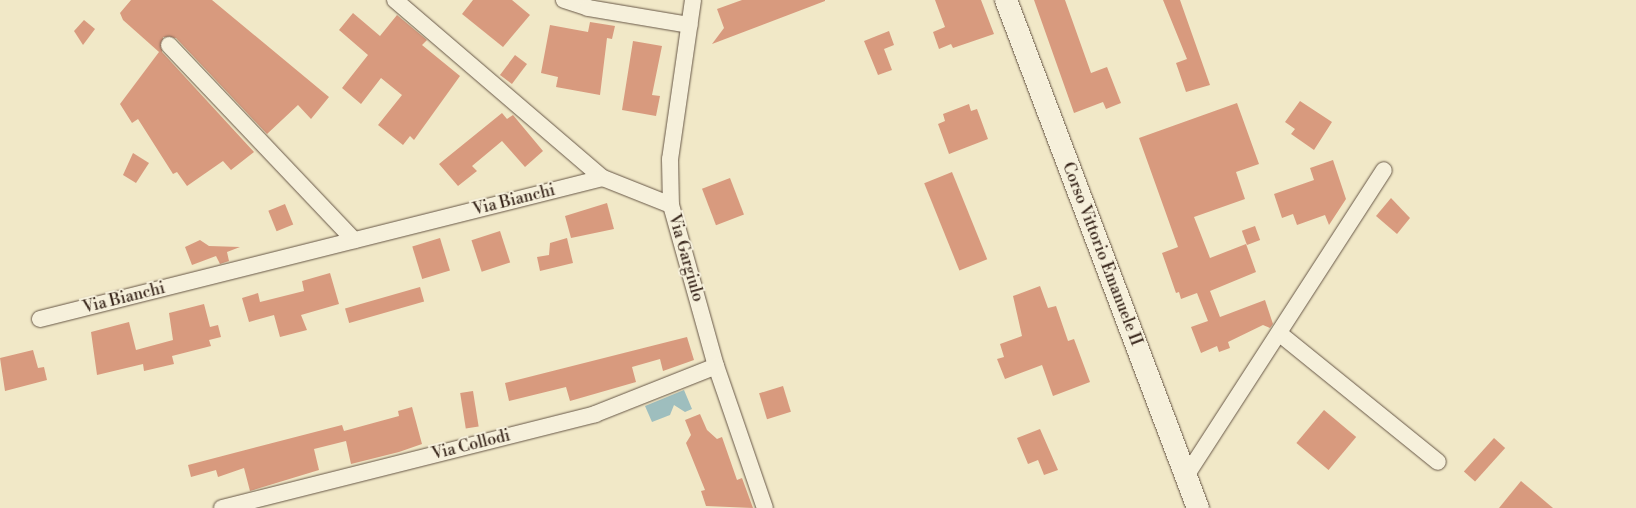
<!DOCTYPE html>
<style>
body{margin:0}
#map{position:relative;width:1636px;height:508px;overflow:hidden;background:#f1e8c7;font-family:"Libre Bodoni",serif}
div>[style]{position:absolute}
[style*='--x']{left:calc(var(--x)*1px);top:calc(var(--y)*1px);width:calc(var(--w)*1px);rotate:calc(var(--a)*1deg)}
.water>*{inset:0;background:#9ebebe}
.building>*{inset:0;background:#d89a7e;transform-origin:0 0}
.roads{filter:drop-shadow(0 0 1px #675747) drop-shadow(0 0 1px #675747)}
.street>*{height:16px;margin:-8px;padding:0 8px;transform-origin:8px;border-radius:8px;background:#f6f0db}
.secondary>*{height:22px;margin:-11px;padding:0 11px;transform-origin:11px;border-radius:11px;background:#f6f0db}
span{translate:-50% -50%;white-space:nowrap;text-align:center;line-height:1.15;-webkit-text-stroke:4px #f6f0db;paint-order:stroke}
.street-label{font-size:16px;color:#39271c}
</style>
<div id="map">
<div class="water">
<div style="clip-path:polygon(684px 390px,692px 409px,685px 412px,674px 405px,670px 415px,652px 422px,645px 406px)"></div>
</div>
<div class="building">
<div style="clip-path:polygon(131px 0,212px 0,329px 97px,311px 119px,298px 105px,267px 134px,176px 38px,163px 37px,162px 52px,254px 152px,231px 170px,223px 161px,187px 186px,177px 172px,173px 174px,138px 119px,132px 123px,120px 104px,159px 52px,123px 20px,120px 13px)"></div>
<div style="clip-path:polygon(473px 0,512px 0,530px 15px,503px 47px,462px 14px)"></div>
<div style="clip-path:polygon(742px 0,825px 0,825px 1px,712px 44px,724px 28px,717px 9px)"></div>
<div style="clip-path:polygon(935px 0,981px 0,994px 34px,953px 48px,951px 44px,939px 49px,933px 32px,945px 27px)"></div>
<div style="clip-path:polygon(1034px 0,1065px 0,1091px 73px,1107px 67px,1121px 103px,1106px 109px,1103px 102px,1074px 113px)"></div>
<div style="clip-path:polygon(1163px 0,1180px 0,1210px 85px,1186px 92px,1176px 63px,1187px 59px)"></div>
<div style="clip-path:polygon(353px 13px,380px 36px,397px 15px,427px 40px,422px 45px,460px 76px,414px 140px,410px 136px,403px 145px,378px 125px,402px 95px,381px 78px,361px 104px,342px 88px,368px 55px,339px 30px)"></div>
<div style="clip-path:polygon(84px 20px,95px 29px,83px 45px,74px 31px)"></div>
<div style="clip-path:polygon(590px 22px,615px 26px,612px 39px,607px 38px,600px 95px,556px 87px,558px 77px,541px 73px,550px 25px,588px 32px)"></div>
<div style="clip-path:polygon(889px 31px,894px 45px,884px 49px,892px 70px,878px 75px,864px 41px)"></div>
<div style="clip-path:polygon(633px 41px,662px 46px,652px 95px,660px 96px,656px 116px,622px 110px)"></div>
<div style="left:515px;top:55px;width:15px;height:25px;rotate:37deg"></div>
<div style="clip-path:polygon(1300px 101px,1332px 122px,1314px 150px,1291px 134px,1295px 129px,1285px 122px)"></div>
<div style="clip-path:polygon(1237px 103px,1259px 164px,1236px 172px,1245px 199px,1194px 217px,1210px 258px,1246px 244px,1256px 272px,1210px 291px,1220px 317px,1265px 300px,1273px 324px,1270px 328px,1263px 325px,1228px 342px,1230px 348px,1219px 352px,1217px 346px,1201px 353px,1191px 327px,1208px 321px,1197px 293px,1181px 299px,1179px 292px,1176px 293px,1162px 253px,1178px 247px,1139px 138px)"></div>
<div style="clip-path:polygon(969px 104px,971px 111px,977px 109px,988px 139px,949px 154px,938px 124px,945px 121px,943px 114px)"></div>
<div style="clip-path:polygon(502px 113px,507px 119px,513px 115px,543px 151px,525px 167px,502px 141px,472px 166px,477px 171px,458px 186px,439px 164px)"></div>
<div style="clip-path:polygon(133px 153px,149px 163px,136px 183px,123px 175px)"></div>
<div style="clip-path:polygon(1333px 160px,1346px 199px,1329px 225px,1325px 215px,1297px 225px,1293px 214px,1282px 218px,1274px 194px,1314px 180px,1310px 168px)"></div>
<div style="left:952px;top:172px;width:94px;height:30px;rotate:68deg"></div>
<div style="left:730px;top:178px;width:39px;height:30px;rotate:69deg"></div>
<div style="clip-path:polygon(1391px 198px,1410px 218px,1397px 234px,1376px 216px)"></div>
<div style="clip-path:polygon(607px 203px,614px 229px,571px 238px,565px 216px)"></div>
<div style="left:285px;top:204px;width:22px;height:18px;rotate:68deg"></div>
<div style="left:1255px;top:226px;width:15px;height:14px;rotate:70deg"></div>
<div style="left:500px;top:231px;width:33px;height:30px;rotate:72deg"></div>
<div style="left:440px;top:238px;width:34px;height:29px;rotate:73deg"></div>
<div style="clip-path:polygon(567px 238px,573px 263px,540px 271px,537px 257px,549px 255px,550px 243px)"></div>
<div style="clip-path:polygon(200px 240px,209px 246px,240px 247px,227px 252px,229px 261px,220px 264px,216px 256px,192px 265px,185px 247px)"></div>
<div style="clip-path:polygon(330px 273px,339px 304px,301px 315px,307px 330px,280px 337px,274px 315px,249px 322px,242px 298px,258px 293px,260px 302px,304px 291px,302px 281px)"></div>
<div style="clip-path:polygon(1040px 286px,1048px 308px,1056px 306px,1068px 341px,1074px 339px,1090px 382px,1053px 396px,1042px 365px,1005px 379px,997px 359px,1004px 357px,1000px 344px,1022px 336px,1013px 296px)"></div>
<div style="left:420px;top:287px;width:15px;height:78px;rotate:74deg"></div>
<div style="clip-path:polygon(204px 304px,210px 327px,218px 325px,221px 337px,209px 340px,211px 346px,172px 356px,174px 364px,144px 371px,143px 364px,97px 375px,91px 332px,129px 322px,136px 350px,173px 340px,169px 313px)"></div>
<div style="clip-path:polygon(687px 337px,694px 360px,663px 371px,660px 359px,632px 367px,636px 382px,570px 401px,566px 387px,509px 401px,505px 383px)"></div>
<div style="clip-path:polygon(33px 350px,38px 368px,44px 367px,47px 380px,5px 391px,0 358px)"></div>
<div style="left:783px;top:386px;width:27px;height:25px;rotate:73deg"></div>
<div style="left:473px;top:391px;width:36px;height:13px;rotate:81deg"></div>
<div style="clip-path:polygon(412px 407px,422px 444px,399px 452px,351px 464px,346px 441px,314px 449px,319px 470px,250px 491px,244px 468px,218px 477px,216px 470px,191px 477px,188px 465px,342px 425px,344px 431px,399px 416px,398px 411px)"></div>
<div style="left:1324px;top:410px;width:42px;height:43px;rotate:40deg"></div>
<div style="clip-path:polygon(700px 414px,707px 430px,717px 439px,722px 437px,737px 480px,742px 478px,753px 508px,706px 506px,701px 491px,705px 490px,686px 443px,691px 435px,685px 420px)"></div>
<div style="clip-path:polygon(1040px 429px,1058px 470px,1044px 475px,1038px 460px,1028px 464px,1017px 438px)"></div>
<div style="left:1494px;top:438px;width:15px;height:45px;rotate:42deg"></div>
<div style="clip-path:polygon(1521px 481px,1553px 508px,1499px 508px)"></div>
</div>
<div class="roads">
<div class="street">
<div style="--x:395;--y:0;--w:274;--a:40.6"></div>
<div style="--x:564;--y:0;--w:25;--a:18"></div>
<div style="--x:588;--y:8;--w:103;--a:9.5"></div>
<div style="--x:693;--y:0;--w:161;--a:98.2"></div>
<div style="--x:670;--y:159;--w:46;--a:88.8"></div>
<div style="--x:671;--y:205;--w:167;--a:74.4"></div>
<div style="--x:716;--y:366;--w:150;--a:71"></div>
<div style="--x:169;--y:45;--w:269;--a:46.5"></div>
<div style="--x:40;--y:319;--w:580;--a:-14.06"></div>
<div style="--x:603;--y:178;--w:73;--a:21.7"></div>
<div style="--x:1280;--y:334;--w:203;--a:39"></div>
<div style="--x:1186;--y:476;--w:364;--a:-57.1"></div>
<div style="--x:222;--y:508;--w:385;--a:-14.1"></div>
<div style="--x:595;--y:414;--w:130;--a:-21.6"></div>
</div>
<div class="secondary">
<div style="--x:1006;--y:0;--w:543;--a:69.3"></div>
</div>
</div>
<div class="street-label">
<span style="left:514px;top:200px;rotate:-14deg">Via Bianchi</span>
<span style="left:1102px;top:254px;rotate:69deg">Corso Vittorio Emanuele II</span>
<span style="left:686px;top:258px;rotate:74deg">Via Gargiulo</span>
<span style="left:124px;top:298px;rotate:-14deg">Via Bianchi</span>
<span style="left:471px;top:445px;rotate:-14deg">Via Collodi</span>
</div>
</div>
